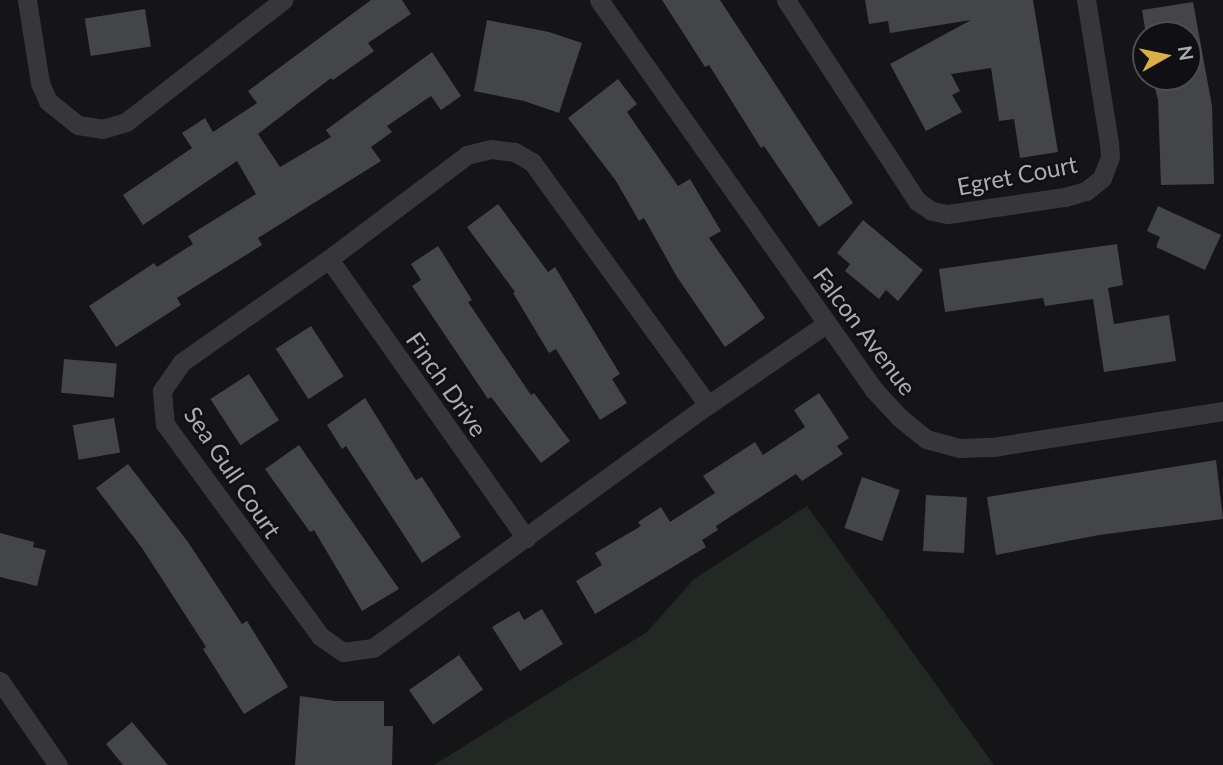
<!DOCTYPE html>
<style>
body{margin:0}
#map{position:relative;width:1223px;height:765px;overflow:hidden;background:#151517;font-family:Lato,sans-serif}
div>[style]{position:absolute}
[style*='--x']{left:calc(var(--x)*1px);top:calc(var(--y)*1px);width:calc(var(--w)*1px);rotate:calc(var(--a)*1deg)}
.green>*{inset:0;background:#222823}
.building>*{inset:0;background:#444549;transform-origin:0 0}
.minor>*{height:19px;margin:-9.5px;padding:0 9.5px;transform-origin:9.5px;border-radius:9.5px;background:#37373b}
span{translate:-50% -50%;white-space:nowrap;text-align:center;line-height:1.15;-webkit-text-stroke:5px #101012;paint-order:stroke}
.street-label{font-size:24px;color:#a9acb5}
.north{position:absolute;left:1132px;top:21px;width:70px;height:70px;box-sizing:border-box;background:#101012;border:2px solid #4d4e53;border-radius:50%;rotate:81deg;font-size:19px;font-weight:700;line-height:28px;text-align:center;color:#a9acb5}
.north::after{content:'';display:block;margin:auto;width:24px;height:32px;background:#dbaf48;clip-path:polygon(50% 0,100% 100%,50% 72%,0 100%)}
</style>
<div id="map">
<div class="green">
<div style="clip-path:polygon(807px 506px,994px 765px,434px 765px,647px 632px,694px 579px)"></div>
</div>
<div class="building">
<div style="clip-path:polygon(371px 0,402px 0,411px 14px,368px 43px,374px 51px,333px 80px,331px 78px,258px 134px,280px 167px,331px 137px,326px 130px,432px 52px,461px 96px,441px 110px,431px 96px,387px 126px,392px 132px,371px 147px,381px 161px,258px 238px,262px 245px,177px 298px,181px 305px,116px 347px,89px 306px,154px 263px,157px 267px,193px 244px,188px 236px,256px 194px,237px 161px,143px 225px,123px 195px,192px 148px,182px 133px,205px 118px,213px 132px,257px 103px,248px 91px)"></div>
<div style="clip-path:polygon(662px 0,720px 0,853px 203px,819px 227px,764px 146px,761px 148px,709px 65px,705px 67px)"></div>
<div style="clip-path:polygon(865px 0,1033px 0,1058px 152px,1020px 158px,1014px 119px,999px 121px,991px 68px,951px 74px,960px 91px,952px 95px,962px 112px,926px 131px,890px 64px,971px 20px,890px 33px,888px 21px,869px 24px)"></div>
<div style="clip-path:polygon(1193px 2px,1212px 106px,1214px 184px,1161px 185px,1158px 100px,1152px 77px,1188px 77px,1188px 35px,1146px 35px,1142px 10px)"></div>
<div style="left:145px;top:9px;width:38px;height:61px;rotate:81deg"></div>
<div style="clip-path:polygon(487px 20px,549px 32px,582px 43px,559px 113px,524px 101px,474px 91px)"></div>
<div style="clip-path:polygon(618px 79px,637px 104px,627px 112px,678px 186px,690px 179px,721px 231px,709px 238px,765px 318px,725px 347px,677px 277px,644px 218px,639px 221px,616px 181px,568px 118px)"></div>
<div style="clip-path:polygon(498px 204px,548px 272px,555px 267px,620px 374px,612px 379px,627px 403px,600px 420px,556px 349px,549px 353px,513px 293px,515px 292px,467px 227px)"></div>
<div style="clip-path:polygon(1158px 206px,1221px 235px,1205px 270px,1156px 247px,1160px 237px,1147px 231px)"></div>
<div style="clip-path:polygon(863px 220px,923px 270px,898px 301px,886px 290px,879px 299px,845px 271px,850px 264px,837px 253px)"></div>
<div style="clip-path:polygon(1117px 244px,1123px 285px,1108px 288px,1114px 324px,1169px 315px,1176px 361px,1104px 372px,1093px 299px,1045px 306px,1043px 298px,945px 312px,939px 269px)"></div>
<div style="clip-path:polygon(438px 246px,472px 300px,468px 302px,531px 395px,534px 393px,570px 441px,541px 463px,491px 397px,488px 399px,412px 286px,421px 280px,411px 264px)"></div>
<div style="left:311px;top:326px;width:60px;height:42px;rotate:57deg"></div>
<div style="left:64px;top:359px;width:53px;height:34px;rotate:5deg"></div>
<div style="left:249px;top:374px;width:55px;height:46px;rotate:57deg"></div>
<div style="clip-path:polygon(819px 393px,849px 438px,837px 446px,843px 454px,802px 481px,796px 474px,716px 526px,718px 530px,702px 540px,706px 547px,595px 614px,576px 581px,602px 565px,595px 553px,641px 526px,638px 522px,661px 507px,670px 522px,715px 493px,703px 476px,755px 442px,763px 455px,805px 427px,794px 410px)"></div>
<div style="clip-path:polygon(365px 398px,416px 480px,422px 477px,461px 537px,422px 563px,346px 446px,342px 449px,327px 425px)"></div>
<div style="left:114px;top:418px;width:35px;height:42px;rotate:80deg"></div>
<div style="clip-path:polygon(299px 445px,399px 589px,362px 611px,314px 530px,310px 532px,265px 469px)"></div>
<div style="clip-path:polygon(1216px 460px,1223px 519px,1099px 535px,996px 555px,987px 497px)"></div>
<div style="clip-path:polygon(128px 464px,188px 542px,242px 624px,247px 621px,288px 687px,244px 714px,203px 649px,206px 647px,142px 548px,96px 488px)"></div>
<div style="left:862px;top:477px;width:40px;height:54px;rotate:19deg"></div>
<div style="left:926px;top:495px;width:41px;height:56px;rotate:3deg"></div>
<div style="clip-path:polygon(0 533px,34px 542px,33px 547px,46px 550px,37px 586px,0 577px)"></div>
<div style="clip-path:polygon(542px 609px,563px 644px,520px 671px,492px 627px,519px 611px,524px 620px)"></div>
<div style="left:459px;top:655px;width:42px;height:61px;rotate:55deg"></div>
<div style="clip-path:polygon(300px 696px,335px 701px,384px 701px,384px 726px,393px 726px,392px 765px,295px 765px)"></div>
<div style="clip-path:polygon(132px 722px,168px 765px,123px 765px,106px 744px)"></div>
</div>
<div class="minor">
<div style="--x:27;--y:0;--w:84;--a:81.1"></div>
<div style="--x:40;--y:83;--w:20;--a:66"></div>
<div style="--x:48;--y:101;--w:38;--a:39"></div>
<div style="--x:78;--y:125;--w:24;--a:9"></div>
<div style="--x:102;--y:129;--w:25;--a:-16"></div>
<div style="--x:126;--y:122;--w:199;--a:-37.8"></div>
<div style="--x:599;--y:0;--w:477;--a:54.8"></div>
<div style="--x:874;--y:390;--w:37;--a:47"></div>
<div style="--x:899;--y:417;--w:35;--a:39"></div>
<div style="--x:926;--y:439;--w:35;--a:15"></div>
<div style="--x:960;--y:448;--w:33;--a:-2"></div>
<div style="--x:993;--y:447;--w:233;--a:-8.9"></div>
<div style="--x:786;--y:0;--w:240;--a:56.9"></div>
<div style="--x:917;--y:201;--w:18;--a:34"></div>
<div style="--x:932;--y:211;--w:16;--a:11"></div>
<div style="--x:948;--y:214;--w:118;--a:-8.3"></div>
<div style="--x:1065;--y:197;--w:22;--a:-16"></div>
<div style="--x:1086;--y:191;--w:21;--a:-39"></div>
<div style="--x:1102;--y:178;--w:22;--a:-69"></div>
<div style="--x:1110;--y:157;--w:14;--a:-94"></div>
<div style="--x:1109;--y:143;--w:145;--a:-99.1"></div>
<div style="--x:329;--y:259;--w:342;--a:54.8"></div>
<div style="--x:708;--y:405;--w:300;--a:-125.9"></div>
<div style="--x:532;--y:162;--w:20;--a:-150"></div>
<div style="--x:515;--y:152;--w:24;--a:-173"></div>
<div style="--x:491;--y:149;--w:25;--a:166"></div>
<div style="--x:467;--y:155;--w:173;--a:143"></div>
<div style="--x:329;--y:259;--w:179;--a:145"></div>
<div style="--x:182;--y:362;--w:35;--a:125"></div>
<div style="--x:162;--y:391;--w:33;--a:85"></div>
<div style="--x:165;--y:424;--w:263;--a:53.8"></div>
<div style="--x:320;--y:636;--w:28;--a:35"></div>
<div style="--x:343;--y:652;--w:30;--a:-8"></div>
<div style="--x:373;--y:648;--w:414;--a:-36"></div>
<div style="--x:708;--y:405;--w:143;--a:-34.5"></div>
<div style="--x:0;--y:681;--w:102;--a:55.4"></div>
</div>
<div class="street-label">
<span style="left:1017px;top:175px;rotate:-11deg">Egret Court</span>
<span style="left:865px;top:331px;rotate:53deg">Falcon Avenue</span>
<span style="left:447px;top:384px;rotate:55deg">Finch Drive</span>
<span style="left:233px;top:472px;rotate:56deg">Sea Gull Court</span>
</div>
<div class="north">N</div>
</div>
